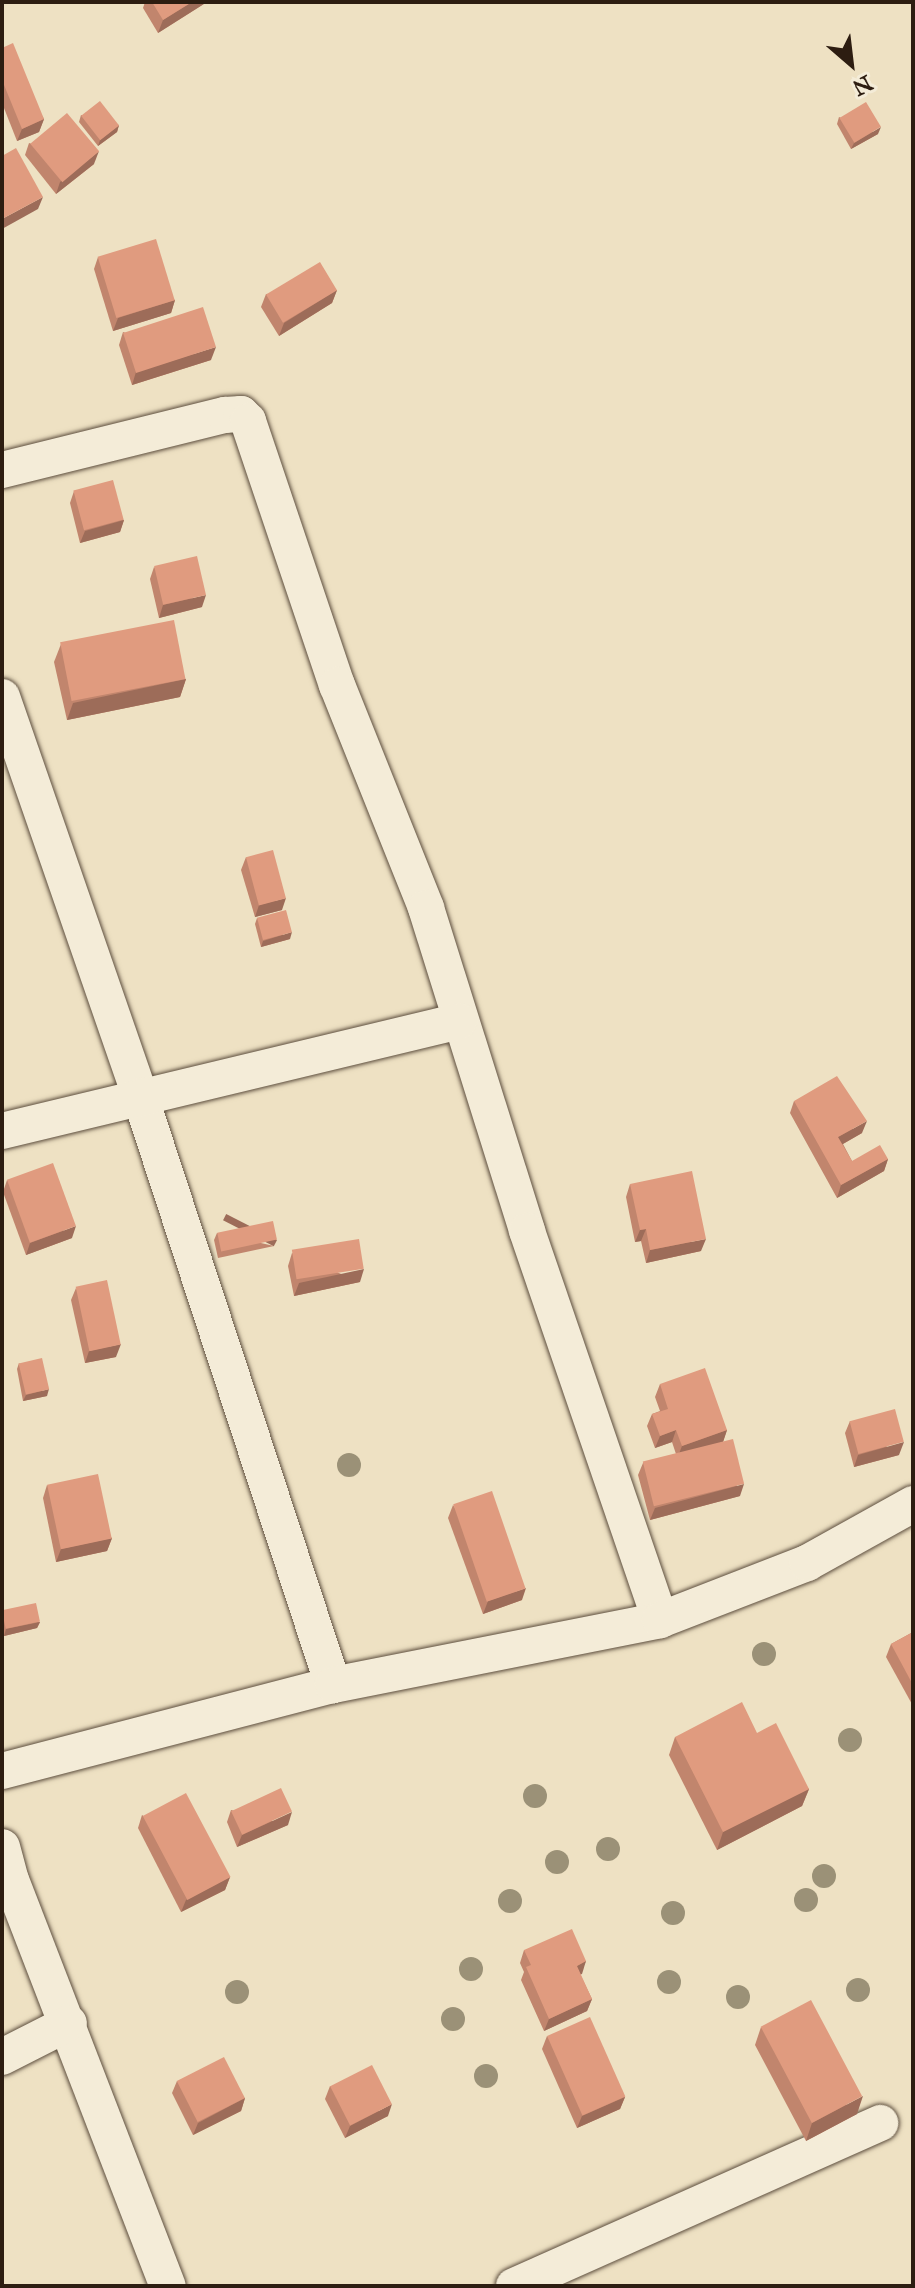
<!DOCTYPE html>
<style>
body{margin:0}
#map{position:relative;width:915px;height:2288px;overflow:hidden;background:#eee1c3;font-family:"IM FELL Great Primer",serif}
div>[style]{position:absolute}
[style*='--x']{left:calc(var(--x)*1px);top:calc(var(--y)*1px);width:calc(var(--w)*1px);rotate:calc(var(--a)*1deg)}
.roads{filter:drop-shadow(0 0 2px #5d4e3e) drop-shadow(0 0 2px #5d4e3e)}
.street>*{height:36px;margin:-18px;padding:0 18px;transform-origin:18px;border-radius:18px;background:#f4ecd8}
.trees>*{width:24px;height:24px;margin:-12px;border-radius:50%;background:#9b9177}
.wall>*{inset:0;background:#c1856d}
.shaded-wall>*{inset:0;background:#9d6c59;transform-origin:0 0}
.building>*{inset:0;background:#e09b7f;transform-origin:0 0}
span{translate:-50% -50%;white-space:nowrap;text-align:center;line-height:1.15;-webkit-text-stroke:7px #f4ecd8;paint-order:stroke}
.frame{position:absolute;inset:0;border:4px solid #2d1d11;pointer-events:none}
.north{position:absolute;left:811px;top:24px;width:80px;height:80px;-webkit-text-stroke:6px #f4ecd8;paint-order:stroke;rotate:152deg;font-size:22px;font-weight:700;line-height:32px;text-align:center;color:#2d1d11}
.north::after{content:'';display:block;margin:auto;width:28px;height:36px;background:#2d1d11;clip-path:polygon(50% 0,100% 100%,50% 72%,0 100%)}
</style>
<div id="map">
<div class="roads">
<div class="street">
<div style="--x:2;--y:470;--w:230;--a:-13.9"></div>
<div style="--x:225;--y:415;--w:16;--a:-4"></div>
<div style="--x:241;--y:414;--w:10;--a:45"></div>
<div style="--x:248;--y:421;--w:279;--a:71.4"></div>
<div style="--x:337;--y:685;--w:240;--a:68.2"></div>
<div style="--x:426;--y:908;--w:338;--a:72.6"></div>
<div style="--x:527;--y:1231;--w:411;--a:71.1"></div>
<div style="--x:2;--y:697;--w:422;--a:70.9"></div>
<div style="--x:140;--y:1096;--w:620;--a:71.86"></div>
<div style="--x:2;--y:1131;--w:470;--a:-13.5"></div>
<div style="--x:2;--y:1771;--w:342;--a:-14.6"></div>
<div style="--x:333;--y:1685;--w:333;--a:-11.2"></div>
<div style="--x:660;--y:1620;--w:158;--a:-21.2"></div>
<div style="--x:807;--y:1563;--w:121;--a:-29.1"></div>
<div style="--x:2;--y:1847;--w:34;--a:75"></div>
<div style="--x:11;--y:1880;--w:435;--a:68.9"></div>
<div style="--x:2;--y:2057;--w:75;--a:-26.9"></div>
<div style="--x:514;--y:2286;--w:401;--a:-24"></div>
</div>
</div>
<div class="trees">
<div style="left:349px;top:1465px"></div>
<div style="left:764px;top:1654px"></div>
<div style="left:850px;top:1740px"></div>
<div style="left:535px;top:1796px"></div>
<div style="left:608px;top:1849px"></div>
<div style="left:557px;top:1862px"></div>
<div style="left:824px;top:1876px"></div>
<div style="left:806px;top:1900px"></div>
<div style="left:510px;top:1901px"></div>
<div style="left:673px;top:1913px"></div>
<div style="left:471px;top:1969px"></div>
<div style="left:669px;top:1982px"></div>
<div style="left:858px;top:1990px"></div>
<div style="left:237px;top:1992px"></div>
<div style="left:738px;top:1997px"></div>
<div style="left:453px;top:2019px"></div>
<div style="left:486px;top:2076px"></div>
</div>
<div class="wall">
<div style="clip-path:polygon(145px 2px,207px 2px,158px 33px,143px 8px)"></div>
<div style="clip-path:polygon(2px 48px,44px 119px,39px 132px,17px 141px,2px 103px)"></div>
<div style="clip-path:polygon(81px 115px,119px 125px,117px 132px,98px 146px,79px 122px)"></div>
<div style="clip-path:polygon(839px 117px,878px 134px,851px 149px,837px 124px)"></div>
<div style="clip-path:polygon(29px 143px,94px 164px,56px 194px,25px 155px)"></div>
<div style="clip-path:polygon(98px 257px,175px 300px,171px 313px,113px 331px,94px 269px)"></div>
<div style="clip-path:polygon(337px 290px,332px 303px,279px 336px,261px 307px,266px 294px)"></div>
<div style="clip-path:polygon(123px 332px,211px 360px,132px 385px,119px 345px)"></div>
<div style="clip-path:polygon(74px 491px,124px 520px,120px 532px,80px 543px,70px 503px)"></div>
<div style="clip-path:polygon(154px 567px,202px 607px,159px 618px,150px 579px)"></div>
<div style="clip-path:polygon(61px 644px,186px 679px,180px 697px,67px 720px,54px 662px)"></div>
<div style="clip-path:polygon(246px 857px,282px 910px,255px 917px,241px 870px)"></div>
<div style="clip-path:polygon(257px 918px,290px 939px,261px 947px,255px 924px)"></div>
<div style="clip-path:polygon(794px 1101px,862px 1133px,843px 1144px,852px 1161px,888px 1159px,884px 1171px,837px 1198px,790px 1113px)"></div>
<div style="clip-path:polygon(7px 1180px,72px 1238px,26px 1255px,3px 1192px)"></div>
<div style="clip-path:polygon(630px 1184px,701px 1251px,646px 1263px,641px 1241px,635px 1242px,626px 1197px)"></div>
<div style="clip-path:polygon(217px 1233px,274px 1246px,218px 1258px,214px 1240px)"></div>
<div style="clip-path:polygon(292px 1253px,360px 1282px,294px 1296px,288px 1266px)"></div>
<div style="clip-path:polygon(76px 1288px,116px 1357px,85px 1363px,71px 1300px)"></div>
<div style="clip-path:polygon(19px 1363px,47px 1396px,23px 1401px,17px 1369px)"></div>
<div style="clip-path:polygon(660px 1384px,727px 1430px,723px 1442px,740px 1496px,650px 1520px,638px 1475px,643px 1463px,676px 1454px,672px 1442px,655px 1448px,647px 1426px,652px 1414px,660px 1411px,655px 1397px)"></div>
<div style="clip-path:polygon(850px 1421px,899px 1455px,854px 1467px,845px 1433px)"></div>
<div style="clip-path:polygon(47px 1485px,112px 1538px,107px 1551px,56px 1562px,43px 1498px)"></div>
<div style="clip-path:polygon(453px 1505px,522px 1600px,483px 1614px,448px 1518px)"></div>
<div style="clip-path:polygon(2px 1611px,40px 1622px,37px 1628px,4px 1636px,2px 1627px)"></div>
<div style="clip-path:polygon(913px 1632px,913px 1706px,886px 1657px,891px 1644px)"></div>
<div style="clip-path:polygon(757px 1733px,809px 1789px,802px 1806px,717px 1850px,669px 1755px,675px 1737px)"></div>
<div style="clip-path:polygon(231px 1810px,288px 1825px,237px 1847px,227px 1822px)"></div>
<div style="clip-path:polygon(142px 1815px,230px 1877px,225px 1890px,181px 1912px,138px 1828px)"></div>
<div style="clip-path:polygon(524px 1950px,586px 1961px,580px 1974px,592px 1999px,587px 2011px,544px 2031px,521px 1980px,524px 1972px,520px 1963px)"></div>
<div style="clip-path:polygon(761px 2027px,857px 2114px,806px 2141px,755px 2045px)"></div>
<div style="clip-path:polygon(547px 2036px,625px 2097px,620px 2109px,577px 2128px,542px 2049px)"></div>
<div style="clip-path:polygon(177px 2081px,245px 2098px,241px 2111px,193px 2135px,172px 2093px)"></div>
<div style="clip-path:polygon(330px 2086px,388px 2116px,345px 2138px,325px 2099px)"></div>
</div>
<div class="shaded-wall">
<div style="clip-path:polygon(192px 2px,207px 2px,158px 33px,163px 20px)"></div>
<div style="clip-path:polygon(44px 119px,39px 132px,17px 141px,22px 129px)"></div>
<div style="clip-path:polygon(119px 125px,117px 132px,98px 146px,100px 140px)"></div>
<div style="clip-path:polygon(881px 127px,878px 134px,851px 149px,854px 143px)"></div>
<div style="clip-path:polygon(99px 151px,94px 164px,56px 194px,60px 182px)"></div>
<div style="clip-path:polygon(43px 197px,38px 209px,2px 229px,2px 219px)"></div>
<div style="clip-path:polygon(337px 290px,332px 303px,279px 336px,284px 323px)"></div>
<div style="clip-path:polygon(175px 300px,171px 313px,113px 331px,118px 318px)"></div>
<div style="clip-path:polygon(216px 347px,211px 360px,132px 385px,136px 372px)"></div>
<div style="clip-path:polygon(124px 520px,120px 532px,80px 543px,85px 531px)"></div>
<div style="clip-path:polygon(206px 595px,202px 607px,159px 618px,163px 605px)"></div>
<div style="clip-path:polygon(186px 679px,180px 697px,67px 720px,73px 703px)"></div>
<div style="clip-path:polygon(286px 898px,282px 910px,255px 917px,259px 905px)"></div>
<div style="clip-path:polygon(292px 932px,290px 939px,261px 947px,263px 941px)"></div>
<div style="clip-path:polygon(867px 1121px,862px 1133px,834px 1149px,838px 1137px)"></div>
<div style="clip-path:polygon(888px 1159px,884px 1171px,837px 1198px,841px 1185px)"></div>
<div style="clip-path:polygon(76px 1226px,72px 1238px,26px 1255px,30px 1243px)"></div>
<div style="clip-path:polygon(646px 1229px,641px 1241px,635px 1242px,640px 1230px)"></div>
<div style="clip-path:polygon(706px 1239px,701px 1251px,646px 1263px,650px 1250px)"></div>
<div style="left:277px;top:1240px;width:7px;height:57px;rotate:117deg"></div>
<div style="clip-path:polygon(364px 1269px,360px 1282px,294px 1296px,299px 1283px)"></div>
<div style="clip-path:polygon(121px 1344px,116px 1357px,85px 1363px,89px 1351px)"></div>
<div style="clip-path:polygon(49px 1389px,47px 1396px,23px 1401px,26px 1395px)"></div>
<div style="clip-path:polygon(676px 1430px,672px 1442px,655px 1448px,660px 1436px)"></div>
<div style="clip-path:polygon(727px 1430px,723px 1442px,677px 1459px,682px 1446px)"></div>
<div style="clip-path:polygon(904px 1442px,899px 1455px,854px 1467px,858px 1455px)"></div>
<div style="clip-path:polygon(744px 1484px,740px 1496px,650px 1520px,655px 1508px)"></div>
<div style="clip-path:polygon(112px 1538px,107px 1551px,56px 1562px,61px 1549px)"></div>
<div style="clip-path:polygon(526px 1588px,522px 1600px,483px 1614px,488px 1601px)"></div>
<div style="clip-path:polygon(40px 1622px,37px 1628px,4px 1636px,6px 1629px)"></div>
<div style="clip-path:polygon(809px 1789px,802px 1806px,717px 1850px,723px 1832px)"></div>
<div style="clip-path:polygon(292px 1812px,288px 1825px,237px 1847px,242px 1835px)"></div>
<div style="clip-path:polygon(230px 1877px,225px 1890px,181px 1912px,186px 1900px)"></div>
<div style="clip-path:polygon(586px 1961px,582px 1974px,572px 1978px,577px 1966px)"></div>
<div style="clip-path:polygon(592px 1999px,587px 2011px,544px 2031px,549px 2019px)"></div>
<div style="clip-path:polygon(863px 2096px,857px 2114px,806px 2141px,812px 2123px)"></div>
<div style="clip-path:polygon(625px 2097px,620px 2109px,577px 2128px,582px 2116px)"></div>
<div style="clip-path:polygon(245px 2098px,241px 2111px,193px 2135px,198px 2123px)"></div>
<div style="clip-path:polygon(392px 2104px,388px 2116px,345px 2138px,350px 2126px)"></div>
</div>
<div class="building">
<div style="clip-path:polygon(152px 2px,192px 2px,163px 20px)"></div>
<div style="clip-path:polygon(13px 43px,44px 119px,22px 129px,2px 80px,2px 48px)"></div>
<div style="left:100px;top:101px;width:31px;height:24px;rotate:52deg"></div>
<div style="left:866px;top:102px;width:29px;height:31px;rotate:59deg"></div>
<div style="left:67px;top:113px;width:50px;height:48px;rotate:50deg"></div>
<div style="clip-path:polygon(16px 148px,43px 197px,2px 219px,2px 156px)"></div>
<div style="left:156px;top:239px;width:64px;height:61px;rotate:73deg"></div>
<div style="left:320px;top:262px;width:33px;height:63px;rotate:59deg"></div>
<div style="left:203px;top:307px;width:42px;height:84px;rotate:72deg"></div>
<div style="left:113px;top:480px;width:41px;height:41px;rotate:75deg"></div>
<div style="left:197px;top:556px;width:40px;height:44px;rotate:77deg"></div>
<div style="left:174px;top:620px;width:60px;height:116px;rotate:79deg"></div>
<div style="left:273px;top:850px;width:50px;height:28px;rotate:75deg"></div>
<div style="left:286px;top:910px;width:23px;height:30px;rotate:75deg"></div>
<div style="clip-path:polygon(837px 1076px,867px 1121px,838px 1137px,852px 1161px,880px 1145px,888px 1159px,841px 1185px,794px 1101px)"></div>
<div style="left:53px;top:1163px;width:67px;height:49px;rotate:70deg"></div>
<div style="clip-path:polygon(692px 1171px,706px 1239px,650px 1250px,646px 1229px,640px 1230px,630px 1184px)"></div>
<div style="left:273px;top:1221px;width:19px;height:57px;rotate:78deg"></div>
<div style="left:359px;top:1239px;width:30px;height:68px;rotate:81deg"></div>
<div style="left:107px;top:1280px;width:66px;height:32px;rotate:78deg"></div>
<div style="left:42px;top:1358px;width:32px;height:24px;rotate:77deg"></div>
<div style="clip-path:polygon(705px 1368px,727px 1430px,682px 1446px,676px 1430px,660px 1436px,652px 1414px,668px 1409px,660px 1384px)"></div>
<div style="left:895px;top:1409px;width:34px;height:47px;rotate:75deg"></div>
<div style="left:733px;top:1439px;width:46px;height:93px;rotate:76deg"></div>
<div style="left:98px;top:1474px;width:66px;height:52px;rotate:78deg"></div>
<div style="left:492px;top:1491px;width:103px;height:41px;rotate:71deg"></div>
<div style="left:36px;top:1603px;width:19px;height:35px;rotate:78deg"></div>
<div style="clip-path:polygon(913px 1632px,913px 1685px,891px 1644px)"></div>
<div style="clip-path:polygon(742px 1702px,757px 1733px,776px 1723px,809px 1789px,723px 1832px,675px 1737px)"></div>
<div style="left:281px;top:1788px;width:26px;height:55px;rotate:65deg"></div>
<div style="left:186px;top:1793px;width:95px;height:49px;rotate:62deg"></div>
<div style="clip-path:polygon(572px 1929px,586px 1961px,577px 1966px,592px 1999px,549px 2019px,526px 1967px,531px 1965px,524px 1950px)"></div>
<div style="left:811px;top:2000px;width:109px;height:57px;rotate:62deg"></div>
<div style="left:590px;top:2017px;width:87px;height:47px;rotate:66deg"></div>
<div style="left:224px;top:2057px;width:46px;height:53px;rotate:63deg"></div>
<div style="left:372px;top:2065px;width:44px;height:47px;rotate:63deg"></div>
</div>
<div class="frame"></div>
<div class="north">N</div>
</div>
